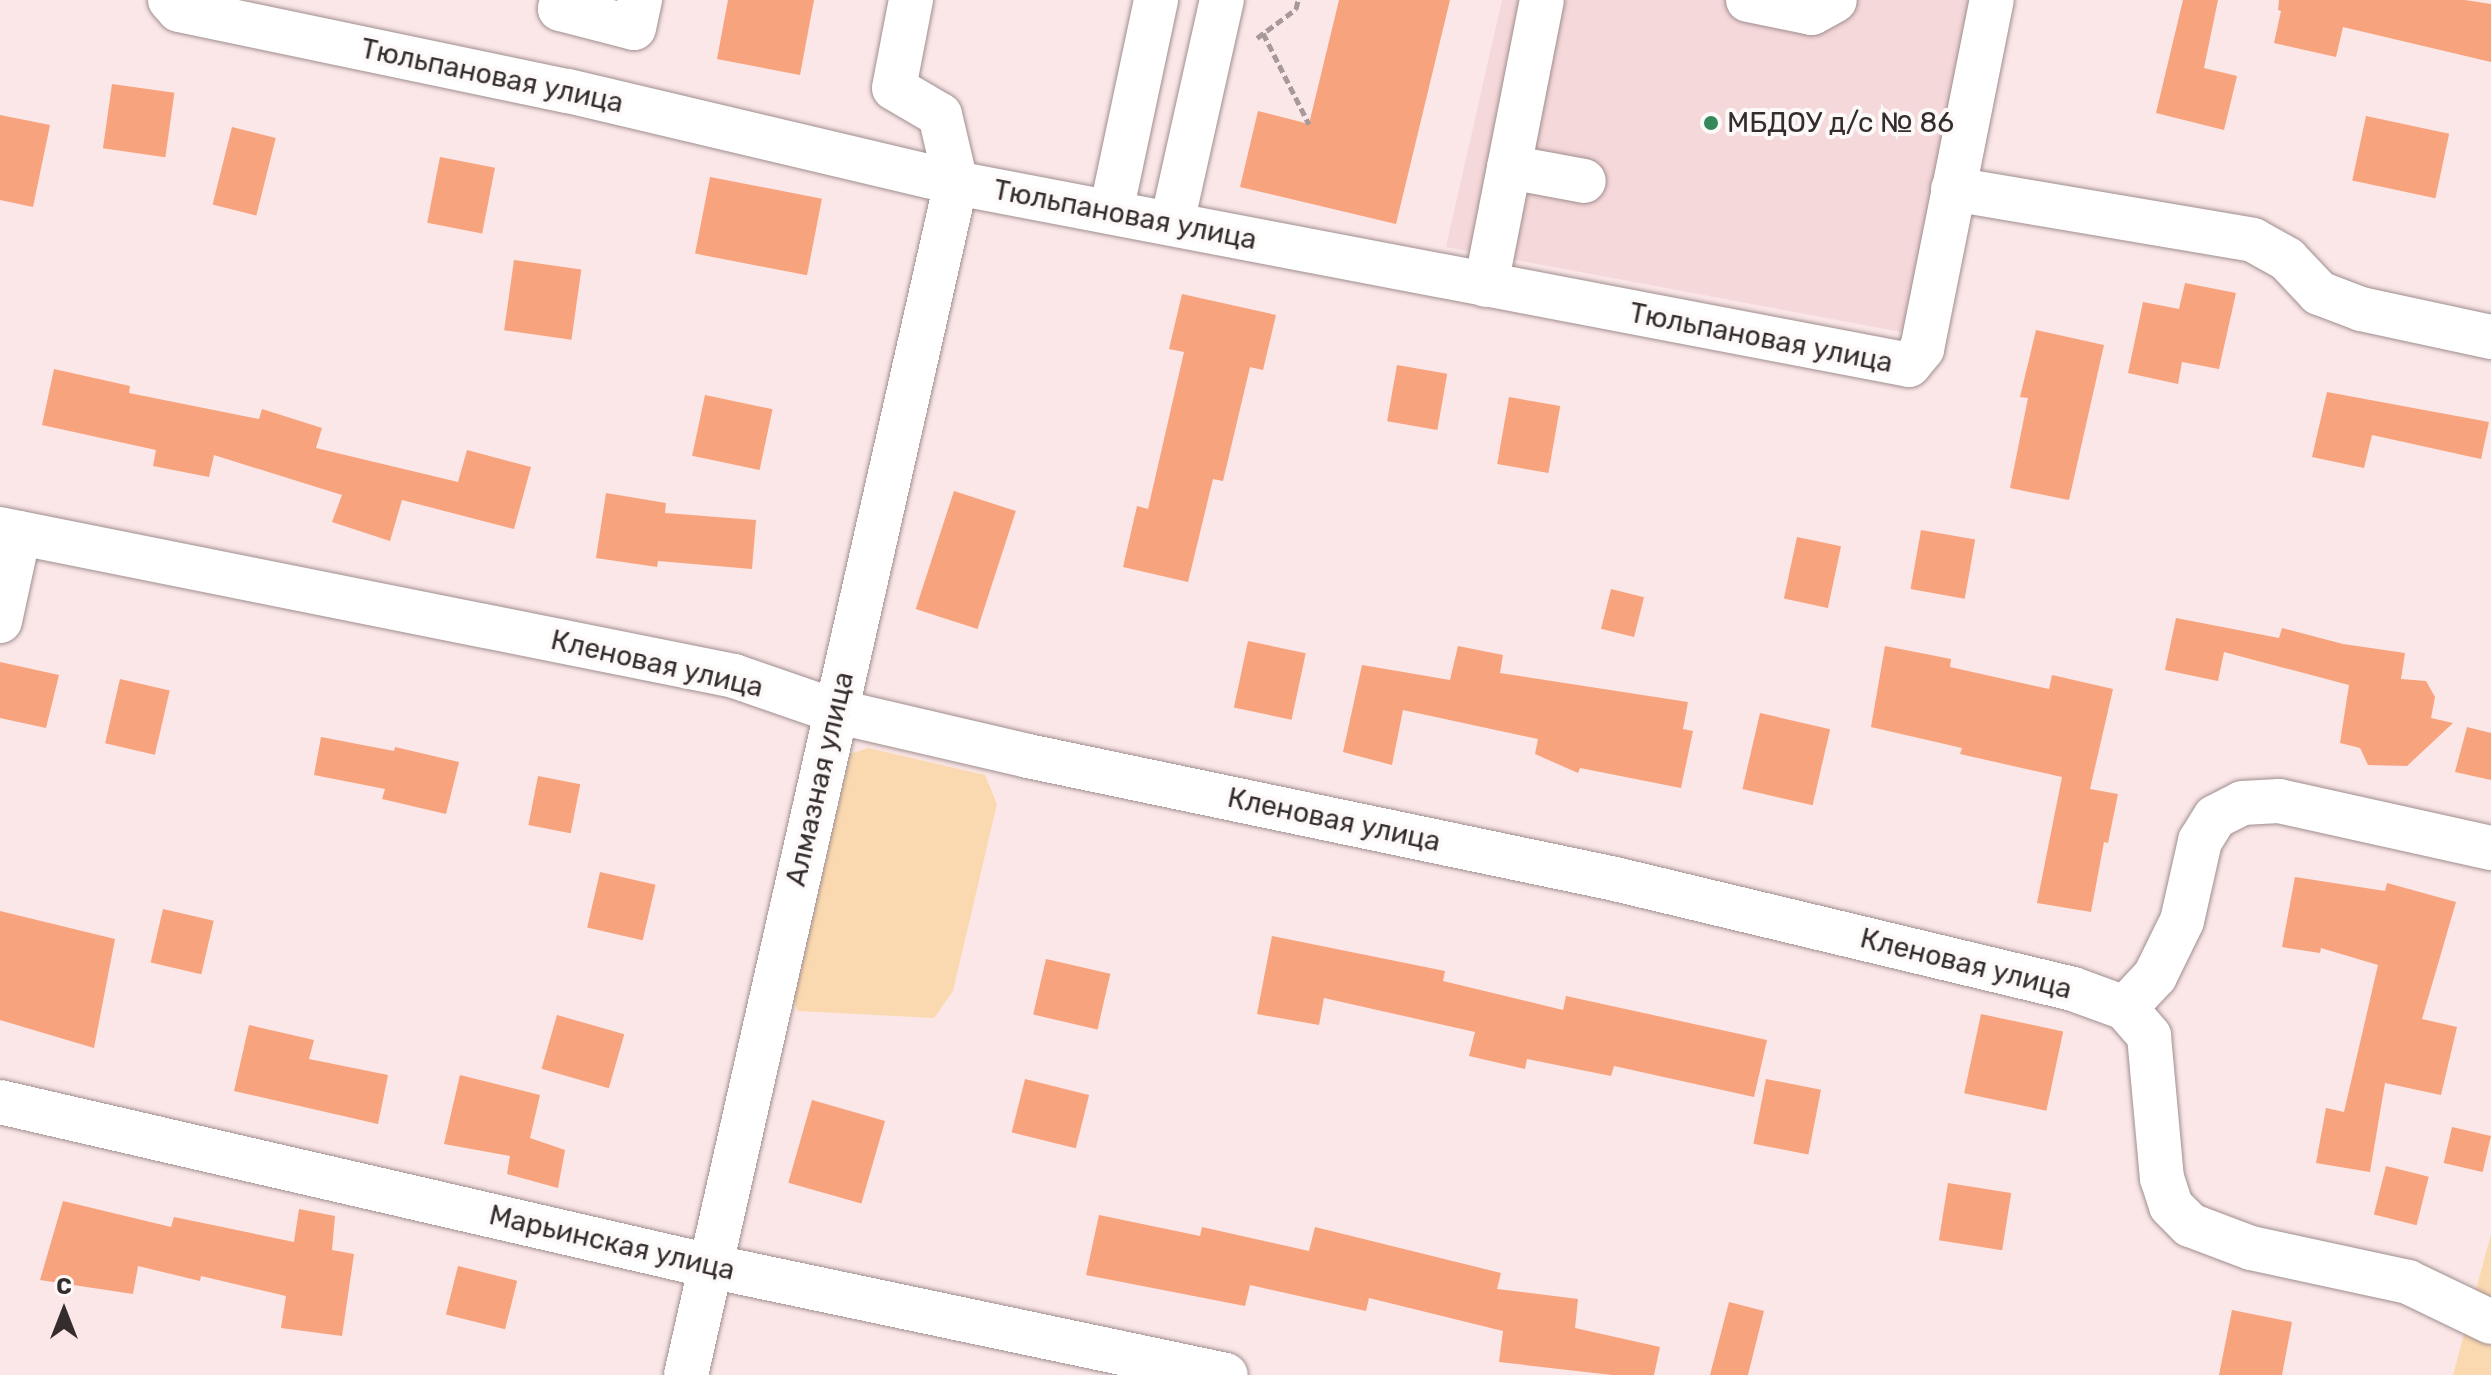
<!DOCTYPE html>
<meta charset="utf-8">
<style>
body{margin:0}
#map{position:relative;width:2491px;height:1375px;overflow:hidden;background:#fbe7e7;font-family:Rubik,sans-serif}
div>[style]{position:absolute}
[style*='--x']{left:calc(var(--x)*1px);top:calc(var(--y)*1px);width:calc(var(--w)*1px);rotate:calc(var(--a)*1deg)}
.built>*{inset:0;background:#f5d8d9}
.green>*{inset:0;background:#fbd9b0}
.building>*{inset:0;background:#f7a37d;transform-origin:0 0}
.path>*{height:5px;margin-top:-2.5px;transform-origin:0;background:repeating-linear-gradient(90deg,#a79999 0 8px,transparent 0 12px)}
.roads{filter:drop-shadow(0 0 2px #a08e8f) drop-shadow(0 0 2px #a08e8f)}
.minor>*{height:44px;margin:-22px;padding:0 22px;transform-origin:22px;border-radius:22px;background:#fff}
.dots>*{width:22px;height:22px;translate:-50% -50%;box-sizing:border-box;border:4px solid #fdf9f9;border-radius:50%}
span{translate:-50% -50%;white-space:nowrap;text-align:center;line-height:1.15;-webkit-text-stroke:8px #fdf9f9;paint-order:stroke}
.street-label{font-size:28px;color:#352d2d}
.poi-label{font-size:28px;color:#352d2d}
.left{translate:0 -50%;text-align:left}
.north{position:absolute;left:24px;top:1271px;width:80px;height:80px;-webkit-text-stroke:6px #fdf9f9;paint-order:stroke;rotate:0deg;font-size:22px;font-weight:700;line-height:32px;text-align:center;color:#352d2d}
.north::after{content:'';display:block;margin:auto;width:28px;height:36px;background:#352d2d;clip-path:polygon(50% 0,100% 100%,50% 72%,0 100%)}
</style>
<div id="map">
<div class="built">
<div style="clip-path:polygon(1502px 0,1972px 0,1907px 333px,1446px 247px)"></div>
</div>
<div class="green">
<div style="clip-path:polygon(868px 748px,985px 775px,997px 804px,953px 991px,934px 1018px,798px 1011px,792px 996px,850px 754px)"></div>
<div style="clip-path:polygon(2491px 1234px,2491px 1375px,2453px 1375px)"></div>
</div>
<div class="building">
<div style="clip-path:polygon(728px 0,814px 0,800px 75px,717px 59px)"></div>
<div style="clip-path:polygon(1339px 0,1450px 0,1396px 224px,1240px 187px,1258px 111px,1309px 124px)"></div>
<div style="clip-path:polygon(2183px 0,2218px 0,2204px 68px,2237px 76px,2224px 130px,2156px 113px)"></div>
<div style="clip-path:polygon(2279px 0,2465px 0,2491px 4px,2491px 62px,2343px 27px,2336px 57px,2274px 43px,2281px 11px,2278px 10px)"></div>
<div style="left:112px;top:84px;width:63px;height:65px;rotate:8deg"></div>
<div style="clip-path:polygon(0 115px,50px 125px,33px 207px,0 200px)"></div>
<div style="left:2366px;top:116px;width:85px;height:66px;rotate:12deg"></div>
<div style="left:232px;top:127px;width:45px;height:80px;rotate:14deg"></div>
<div style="left:440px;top:157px;width:56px;height:67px;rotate:11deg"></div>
<div style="left:710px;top:177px;width:114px;height:78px;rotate:11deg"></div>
<div style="left:514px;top:260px;width:68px;height:71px;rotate:8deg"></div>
<div style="clip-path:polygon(2185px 283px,2236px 293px,2219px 369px,2182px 362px,2178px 384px,2128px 373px,2143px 302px,2179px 309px)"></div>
<div style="clip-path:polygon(1182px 294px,1276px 315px,1263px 370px,1250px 367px,1223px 481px,1213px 479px,1188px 582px,1123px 567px,1137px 506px,1148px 509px,1184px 352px,1169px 349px)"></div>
<div style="clip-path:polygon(2036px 330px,2104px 345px,2069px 500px,2010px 488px,2028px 398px,2020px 397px)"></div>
<div style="left:1397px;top:365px;width:51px;height:57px;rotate:10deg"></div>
<div style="clip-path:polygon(54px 369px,130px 386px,129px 393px,259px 419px,262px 409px,322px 428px,316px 448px,458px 482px,467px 450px,531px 467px,514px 529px,402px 500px,390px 541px,332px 522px,342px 495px,214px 455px,209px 477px,153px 466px,156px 450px,42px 425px)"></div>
<div style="clip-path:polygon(2327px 392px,2489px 422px,2481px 459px,2372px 435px,2364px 468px,2312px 457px)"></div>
<div style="left:705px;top:395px;width:69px;height:62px;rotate:12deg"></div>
<div style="left:1509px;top:397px;width:52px;height:68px;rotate:10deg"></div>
<div style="left:954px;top:491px;width:65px;height:124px;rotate:18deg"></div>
<div style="clip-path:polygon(606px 493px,666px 503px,665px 513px,756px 520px,752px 569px,658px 561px,657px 567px,596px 558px)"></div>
<div style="left:1921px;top:530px;width:55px;height:60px;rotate:10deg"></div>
<div style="left:1797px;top:537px;width:45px;height:63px;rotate:12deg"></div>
<div style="left:1611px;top:589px;width:34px;height:41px;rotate:14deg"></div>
<div style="clip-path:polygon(2176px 618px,2279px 638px,2282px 628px,2343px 644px,2405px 653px,2401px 679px,2426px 681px,2435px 697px,2431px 718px,2453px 723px,2407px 766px,2368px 765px,2360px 748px,2340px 743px,2349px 685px,2224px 652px,2218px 681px,2165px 670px)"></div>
<div style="left:1248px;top:641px;width:59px;height:68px;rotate:12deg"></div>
<div style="clip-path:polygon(1458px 646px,1503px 655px,1500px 673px,1688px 702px,1683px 729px,1693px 731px,1681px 788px,1580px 768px,1578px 773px,1535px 754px,1538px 739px,1403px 710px,1392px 765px,1343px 752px,1362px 665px,1450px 680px)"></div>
<div style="clip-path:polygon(1885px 646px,1951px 659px,1950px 667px,2049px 689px,2052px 675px,2113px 689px,2090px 789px,2118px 794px,2108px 843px,2104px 842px,2091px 912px,2037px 903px,2062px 777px,1960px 754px,1962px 748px,1871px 727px)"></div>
<div style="clip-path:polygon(0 662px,59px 675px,46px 728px,0 718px)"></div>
<div style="left:120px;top:679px;width:51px;height:66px;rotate:13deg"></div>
<div style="left:1760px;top:713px;width:72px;height:78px;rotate:13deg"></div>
<div style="clip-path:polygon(2467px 727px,2491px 733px,2491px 780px,2455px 772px)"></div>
<div style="clip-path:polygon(321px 737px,394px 751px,395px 747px,459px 762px,446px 814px,382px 799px,385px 789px,314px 775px)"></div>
<div style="left:538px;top:776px;width:43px;height:50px;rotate:11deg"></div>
<div style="left:600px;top:872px;width:57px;height:57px;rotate:13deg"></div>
<div style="clip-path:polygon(2295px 877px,2385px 891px,2387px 883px,2456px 902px,2422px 1019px,2457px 1027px,2441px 1095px,2385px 1083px,2370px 1172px,2316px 1163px,2326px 1108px,2344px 1112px,2378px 965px,2321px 948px,2320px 953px,2282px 947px)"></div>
<div style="left:163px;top:909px;width:52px;height:55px;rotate:13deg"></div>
<div style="clip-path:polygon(0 911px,115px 939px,94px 1048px,0 1020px)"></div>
<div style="clip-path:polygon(1272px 936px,1445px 971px,1443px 981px,1563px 1010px,1566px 996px,1767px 1040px,1754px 1097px,1614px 1066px,1611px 1076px,1527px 1059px,1525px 1069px,1469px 1056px,1475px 1032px,1324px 998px,1319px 1025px,1257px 1014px)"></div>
<div style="left:1046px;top:959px;width:66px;height:57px;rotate:13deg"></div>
<div style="left:1981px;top:1014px;width:84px;height:81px;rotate:12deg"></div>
<div style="left:557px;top:1015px;width:70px;height:56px;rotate:16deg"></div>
<div style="clip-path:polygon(249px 1025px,314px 1040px,309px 1059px,388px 1075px,378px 1124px,234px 1091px)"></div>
<div style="clip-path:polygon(460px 1075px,540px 1095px,530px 1138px,565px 1150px,558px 1188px,507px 1174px,510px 1156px,444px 1144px)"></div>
<div style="left:1025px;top:1079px;width:66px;height:55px;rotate:14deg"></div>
<div style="left:1766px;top:1079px;width:56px;height:66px;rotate:11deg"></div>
<div style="left:812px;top:1100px;width:76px;height:86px;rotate:16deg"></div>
<div style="left:2452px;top:1127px;width:40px;height:37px;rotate:13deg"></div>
<div style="left:2386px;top:1166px;width:44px;height:50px;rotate:14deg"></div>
<div style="left:1948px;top:1183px;width:64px;height:58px;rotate:9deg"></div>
<div style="clip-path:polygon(63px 1201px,171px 1227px,174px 1217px,294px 1242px,299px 1209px,335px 1216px,332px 1250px,354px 1254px,342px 1336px,281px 1328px,286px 1296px,201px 1276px,200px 1281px,138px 1266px,133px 1294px,40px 1280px)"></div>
<div style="clip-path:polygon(1099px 1215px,1200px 1236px,1202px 1227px,1309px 1251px,1315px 1227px,1501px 1273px,1497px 1289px,1578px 1299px,1575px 1328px,1660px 1347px,1654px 1375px,1612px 1375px,1499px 1362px,1503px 1331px,1369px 1298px,1366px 1311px,1250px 1285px,1245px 1306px,1086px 1275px)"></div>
<div style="left:458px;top:1266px;width:61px;height:50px;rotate:14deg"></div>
<div style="clip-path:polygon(1729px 1302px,1764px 1311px,1748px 1375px,1710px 1375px)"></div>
<div style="clip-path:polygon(2232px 1310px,2292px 1322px,2282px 1375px,2219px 1375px)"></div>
</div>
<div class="path">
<div style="--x:1263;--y:33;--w:102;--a:63.2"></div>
<div style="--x:1257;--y:38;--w:49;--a:-36.6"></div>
<div style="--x:1296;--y:9;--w:9;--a:-77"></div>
</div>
<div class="roads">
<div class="minor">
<div style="--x:170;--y:0;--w:13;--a:48"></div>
<div style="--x:179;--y:10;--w:397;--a:11.8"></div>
<div style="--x:568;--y:91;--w:399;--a:13.3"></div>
<div style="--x:956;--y:183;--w:970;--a:10.81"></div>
<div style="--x:1909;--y:365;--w:21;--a:-51"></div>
<div style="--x:1922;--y:349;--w:356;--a:-78.7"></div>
<div style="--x:562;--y:0;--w:9;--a:103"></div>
<div style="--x:560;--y:9;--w:76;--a:14.4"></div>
<div style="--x:634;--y:28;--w:29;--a:-78"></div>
<div style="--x:1748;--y:0;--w:65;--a:11.5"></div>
<div style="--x:1812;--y:13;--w:26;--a:-29"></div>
<div style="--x:1509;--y:167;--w:76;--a:10.6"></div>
<div style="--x:1953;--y:189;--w:304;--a:9.6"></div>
<div style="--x:2253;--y:240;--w:39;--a:29"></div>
<div style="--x:2287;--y:259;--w:47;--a:46.7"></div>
<div style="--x:2319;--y:293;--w:45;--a:20.9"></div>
<div style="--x:2361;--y:309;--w:133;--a:12.2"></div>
<div style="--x:1111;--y:212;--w:217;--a:-78"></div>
<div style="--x:1172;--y:223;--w:229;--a:-77.4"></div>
<div style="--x:1486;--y:285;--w:290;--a:-78.9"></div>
<div style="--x:0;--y:529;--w:749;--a:11.32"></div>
<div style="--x:734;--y:676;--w:107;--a:19.1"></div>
<div style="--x:835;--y:711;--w:198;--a:13.1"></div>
<div style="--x:1028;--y:756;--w:600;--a:11.83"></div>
<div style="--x:1615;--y:879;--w:471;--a:13.5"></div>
<div style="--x:2073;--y:989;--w:55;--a:20.1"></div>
<div style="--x:2125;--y:1008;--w:37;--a:49"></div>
<div style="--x:2149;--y:1036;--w:143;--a:84.8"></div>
<div style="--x:2162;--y:1178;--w:29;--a:72"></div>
<div style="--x:2171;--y:1206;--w:27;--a:45"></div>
<div style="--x:2190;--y:1225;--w:65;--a:20.7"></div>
<div style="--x:2251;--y:1248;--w:161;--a:12.2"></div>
<div style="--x:2408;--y:1282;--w:92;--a:25.7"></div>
<div style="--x:0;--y:621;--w:90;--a:-77.8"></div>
<div style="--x:2125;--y:1008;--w:44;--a:-46.8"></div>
<div style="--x:2155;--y:976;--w:61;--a:-63.9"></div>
<div style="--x:2182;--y:921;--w:82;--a:-77.3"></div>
<div style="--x:2200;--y:841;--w:28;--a:-58"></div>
<div style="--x:2215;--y:817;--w:30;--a:-27"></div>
<div style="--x:2242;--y:803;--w:37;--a:-3"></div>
<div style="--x:2279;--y:801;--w:217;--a:12.5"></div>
<div style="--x:0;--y:1102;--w:729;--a:13.01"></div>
<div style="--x:710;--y:1266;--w:527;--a:11.93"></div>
<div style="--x:686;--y:1375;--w:1222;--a:-77.24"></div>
<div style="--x:956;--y:183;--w:70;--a:-103.2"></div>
<div style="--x:940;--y:115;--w:53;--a:-149.6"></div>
<div style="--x:894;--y:88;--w:90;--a:-79.1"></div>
</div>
</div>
<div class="dots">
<div style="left:1711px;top:123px;background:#358859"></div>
</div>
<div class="street-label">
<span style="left:492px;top:76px;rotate:12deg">Тюльпановая улица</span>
<span style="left:1125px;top:215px;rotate:11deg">Тюльпановая улица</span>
<span style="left:1761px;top:338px;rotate:11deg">Тюльпановая улица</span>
<span style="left:657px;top:664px;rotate:13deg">Кленовая улица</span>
<span style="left:820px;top:779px;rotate:-77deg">Алмазная улица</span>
<span style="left:1334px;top:820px;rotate:12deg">Кленовая улица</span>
<span style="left:1966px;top:964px;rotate:14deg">Кленовая улица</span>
<span style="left:612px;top:1243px;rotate:13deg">Марьинская улица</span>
</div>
<div class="poi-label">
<span class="left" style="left:1727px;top:123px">МБДОУ д/с № 86</span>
</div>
<div class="north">С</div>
</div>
